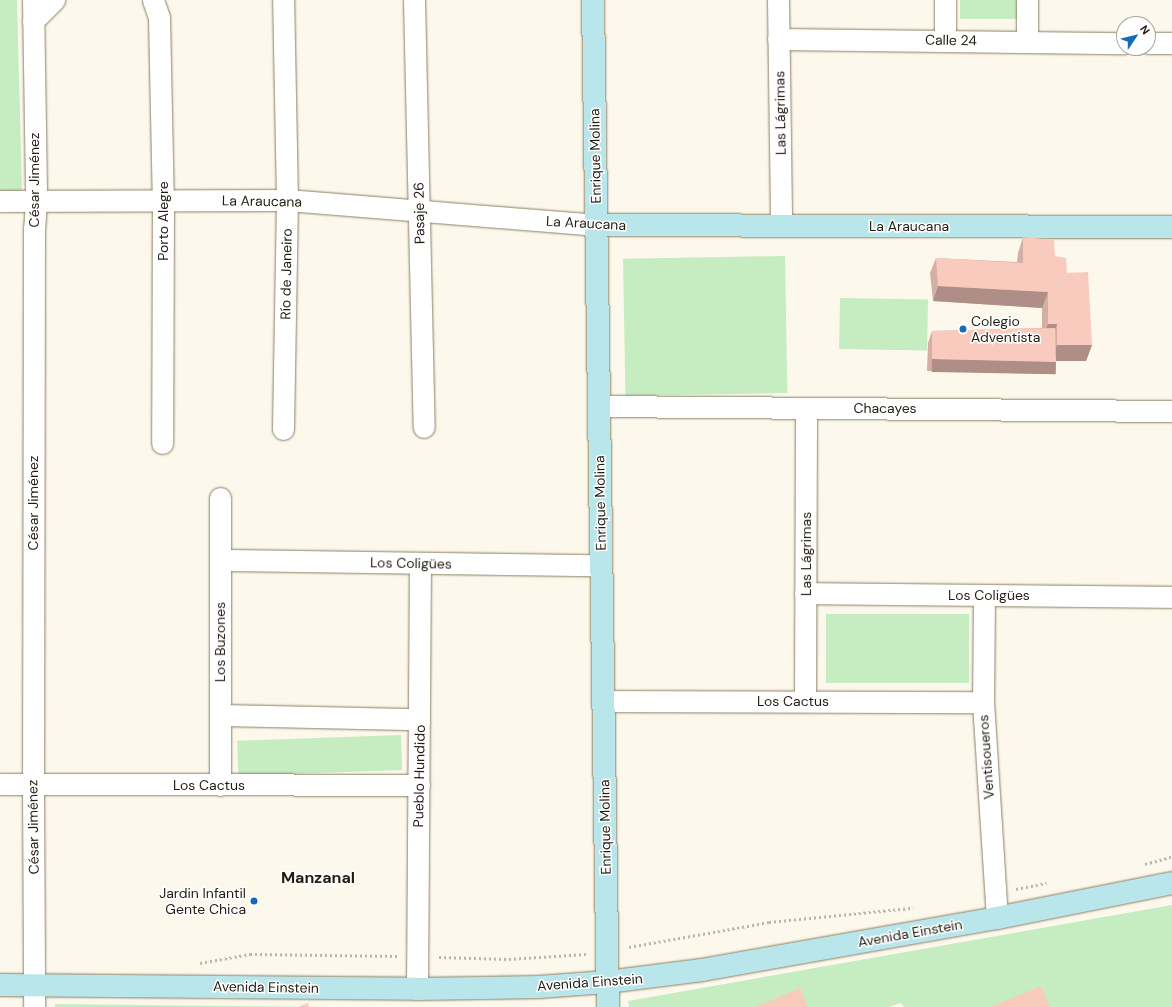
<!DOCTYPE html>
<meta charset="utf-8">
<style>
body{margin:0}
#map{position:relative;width:1172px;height:1007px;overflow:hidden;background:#fdf8ec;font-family:"DM Sans",sans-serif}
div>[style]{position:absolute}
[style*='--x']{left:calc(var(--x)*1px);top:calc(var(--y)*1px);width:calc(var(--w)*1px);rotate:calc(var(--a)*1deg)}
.green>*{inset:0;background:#c6ecc2;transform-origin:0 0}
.path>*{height:2.5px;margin-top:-1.25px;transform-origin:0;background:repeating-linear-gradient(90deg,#bbb6aa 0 2px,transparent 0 5px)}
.roads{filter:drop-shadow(0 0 1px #8b7f64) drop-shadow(0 0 1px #8b7f64)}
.street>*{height:21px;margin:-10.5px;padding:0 10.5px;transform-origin:10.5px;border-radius:10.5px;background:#fff}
.secondary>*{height:22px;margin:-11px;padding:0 11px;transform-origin:11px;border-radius:11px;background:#b9e6ea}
.wall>*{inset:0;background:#d6afa4}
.shaded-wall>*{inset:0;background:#ae8e86;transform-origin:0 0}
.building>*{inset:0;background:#f9cbbf}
.dots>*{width:11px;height:11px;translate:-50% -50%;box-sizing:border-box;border:2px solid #fff;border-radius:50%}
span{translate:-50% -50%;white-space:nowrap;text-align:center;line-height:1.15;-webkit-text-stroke:3px #fff;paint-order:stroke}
.street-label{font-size:14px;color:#221d12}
.poi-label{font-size:14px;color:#221d12}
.left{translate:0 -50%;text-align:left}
.right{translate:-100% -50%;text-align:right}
.quarter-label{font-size:16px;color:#221d12;font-weight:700}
.north{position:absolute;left:1116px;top:16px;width:40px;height:40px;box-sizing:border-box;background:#fff;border:1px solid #a7a5a0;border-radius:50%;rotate:55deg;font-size:11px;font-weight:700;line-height:16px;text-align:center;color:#221d12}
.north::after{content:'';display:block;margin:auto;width:14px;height:18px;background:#146bb9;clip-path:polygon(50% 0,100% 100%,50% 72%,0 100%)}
</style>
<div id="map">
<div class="green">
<div style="clip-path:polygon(0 0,17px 0,22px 191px,0 192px)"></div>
<div style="left:960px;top:0;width:60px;height:19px"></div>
<div style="left:785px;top:256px;width:137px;height:162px;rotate:89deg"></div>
<div style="left:840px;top:298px;width:88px;height:51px;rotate:1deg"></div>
<div style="left:826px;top:614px;width:143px;height:69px"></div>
<div style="left:401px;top:735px;width:35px;height:164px;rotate:88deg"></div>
<div style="clip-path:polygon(1172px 905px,1172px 1007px,904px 1007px,901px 1003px,889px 1007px,629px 1007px,628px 1001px)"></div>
<div style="clip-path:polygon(55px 1004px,333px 1007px,55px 1007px)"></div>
</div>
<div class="path">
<div style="--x:1145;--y:864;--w:28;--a:-15"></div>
<div style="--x:1016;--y:889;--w:31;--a:-11"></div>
<div style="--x:629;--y:947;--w:142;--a:-10.1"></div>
<div style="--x:769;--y:922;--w:145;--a:-5.6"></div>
<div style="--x:439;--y:957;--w:70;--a:1.6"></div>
<div style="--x:509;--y:959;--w:77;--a:-3.7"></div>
<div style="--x:200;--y:963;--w:51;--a:-10.2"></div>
<div style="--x:250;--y:954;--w:147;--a:0.8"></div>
</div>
<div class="roads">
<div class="street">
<div style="--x:33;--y:0;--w:202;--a:89.1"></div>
<div style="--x:36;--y:202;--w:26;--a:94"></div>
<div style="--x:34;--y:228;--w:556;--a:90.1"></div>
<div style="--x:33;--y:784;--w:223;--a:89.7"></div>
<div style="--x:153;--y:0;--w:18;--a:71"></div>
<div style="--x:159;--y:17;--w:184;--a:88.8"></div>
<div style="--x:163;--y:201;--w:242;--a:90.2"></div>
<div style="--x:414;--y:0;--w:427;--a:88.7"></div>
<div style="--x:778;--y:0;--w:225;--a:89.2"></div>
<div style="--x:1027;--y:0;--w:41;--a:90"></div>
<div style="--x:33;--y:21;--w:30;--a:-45"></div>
<div style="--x:778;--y:39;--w:346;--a:0.7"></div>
<div style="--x:945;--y:39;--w:39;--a:-90"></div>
<div style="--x:1148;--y:43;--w:24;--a:0"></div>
<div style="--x:0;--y:201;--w:287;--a:-0.2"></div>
<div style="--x:287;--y:200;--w:309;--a:4.6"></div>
<div style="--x:599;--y:406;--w:573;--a:0.5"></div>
<div style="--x:283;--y:429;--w:229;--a:-89"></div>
<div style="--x:287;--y:200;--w:200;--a:-91.1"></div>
<div style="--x:221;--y:560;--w:380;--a:0.8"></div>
<div style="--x:805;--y:593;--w:367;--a:0.6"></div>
<div style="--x:984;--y:595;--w:107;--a:90.5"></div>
<div style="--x:983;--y:702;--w:216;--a:86.3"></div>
<div style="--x:603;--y:701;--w:380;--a:0.2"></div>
<div style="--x:805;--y:701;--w:293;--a:-89.8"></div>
<div style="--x:220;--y:715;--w:199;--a:1.2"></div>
<div style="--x:0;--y:784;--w:419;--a:0.1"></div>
<div style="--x:220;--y:785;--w:287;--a:-90"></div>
<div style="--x:417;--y:989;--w:426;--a:-89.6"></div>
</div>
<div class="secondary">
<div style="--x:593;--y:0;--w:1007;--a:89.15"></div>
<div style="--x:595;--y:225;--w:577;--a:0.2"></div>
<div style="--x:0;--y:985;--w:417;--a:0.5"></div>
<div style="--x:417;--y:989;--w:122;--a:-0.9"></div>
<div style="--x:539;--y:987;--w:68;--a:-4.2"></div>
<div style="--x:607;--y:982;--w:96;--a:-7.2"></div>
<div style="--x:702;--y:970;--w:300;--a:-10"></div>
<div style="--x:997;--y:918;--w:178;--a:-11.3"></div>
</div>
</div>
<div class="wall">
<div style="clip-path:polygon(1023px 237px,1055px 256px,1067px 273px,1092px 345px,1086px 361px,1056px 361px,1052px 374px,927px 371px,928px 343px,932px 331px,1042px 328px,1042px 308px,933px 301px,930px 273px,936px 258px,1017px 262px,1018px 253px)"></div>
</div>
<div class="shaded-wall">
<div style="clip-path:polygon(938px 286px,1048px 292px,1042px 308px,933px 301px)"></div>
<div style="clip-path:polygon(1048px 324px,1057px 324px,1051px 340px,1042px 340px)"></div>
<div style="clip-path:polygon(1057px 345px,1092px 345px,1086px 361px,1051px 361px)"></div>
<div style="left:932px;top:359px;width:124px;height:13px;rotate:1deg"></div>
</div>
<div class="building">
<div style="clip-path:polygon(1023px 237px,1054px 240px,1055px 256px,1066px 258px,1067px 273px,1088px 272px,1092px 345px,1057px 345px,1057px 324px,1048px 324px,1048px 292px,938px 286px,936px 258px,1023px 263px)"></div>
<div style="clip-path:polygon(1055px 328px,1056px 362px,932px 359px,932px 331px)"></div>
<div style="clip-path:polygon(1041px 986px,1050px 1007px,990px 1007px)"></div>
<div style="clip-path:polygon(800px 988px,808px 1007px,755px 1007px)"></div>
<div style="clip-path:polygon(308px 1003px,309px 1007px,298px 1007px)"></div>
</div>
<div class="dots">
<div style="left:963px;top:329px;background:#146bb9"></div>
<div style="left:254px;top:901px;background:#146bb9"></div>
</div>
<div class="street-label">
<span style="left:951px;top:40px;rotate:1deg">Calle 24</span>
<span style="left:780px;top:113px;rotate:-91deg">Las Lágrimas</span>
<span style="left:595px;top:156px;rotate:-91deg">Enrique Molina</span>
<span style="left:34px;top:180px;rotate:-90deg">César Jiménez</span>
<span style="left:262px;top:201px;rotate:1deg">La Araucana</span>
<span style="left:419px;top:213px;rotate:-91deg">Pasaje 26</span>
<span style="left:163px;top:221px;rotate:-90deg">Porto Alegre</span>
<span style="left:586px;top:223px;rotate:3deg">La Araucana</span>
<span style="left:909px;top:226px">La Araucana</span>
<span style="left:286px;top:274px;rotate:-89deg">Río de Janeiro</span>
<span style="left:885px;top:408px">Chacayes</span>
<span style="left:33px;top:503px;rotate:-90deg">César Jiménez</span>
<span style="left:600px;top:503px;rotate:-91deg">Enrique Molina</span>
<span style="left:806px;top:554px;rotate:-90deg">Las Lágrimas</span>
<span style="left:411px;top:563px;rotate:1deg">Los Coligües</span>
<span style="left:989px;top:595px">Los Coligües</span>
<span style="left:220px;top:642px;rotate:-90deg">Los Buzones</span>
<span style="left:793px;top:701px">Los Cactus</span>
<span style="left:986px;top:757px;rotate:-94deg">Ventisoueros</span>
<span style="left:419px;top:776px;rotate:-89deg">Pueblo Hundido</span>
<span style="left:209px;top:785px">Los Cactus</span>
<span style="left:33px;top:827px;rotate:-91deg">César Jiménez</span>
<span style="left:605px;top:827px;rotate:-91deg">Enrique Molina</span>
<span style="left:910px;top:933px;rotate:-10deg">Avenida Einstein</span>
<span style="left:590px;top:982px;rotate:-4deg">Avenida Einstein</span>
<span style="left:266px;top:987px;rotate:1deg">Avenida Einstein</span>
</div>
<div class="poi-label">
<span class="left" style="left:971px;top:329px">Colegio<br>Adventista</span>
<span class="right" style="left:246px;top:901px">Jardin Infantil<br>Gente Chica</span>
</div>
<div class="quarter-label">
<span style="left:318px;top:878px">Manzanal</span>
</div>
<div class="north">N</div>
</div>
